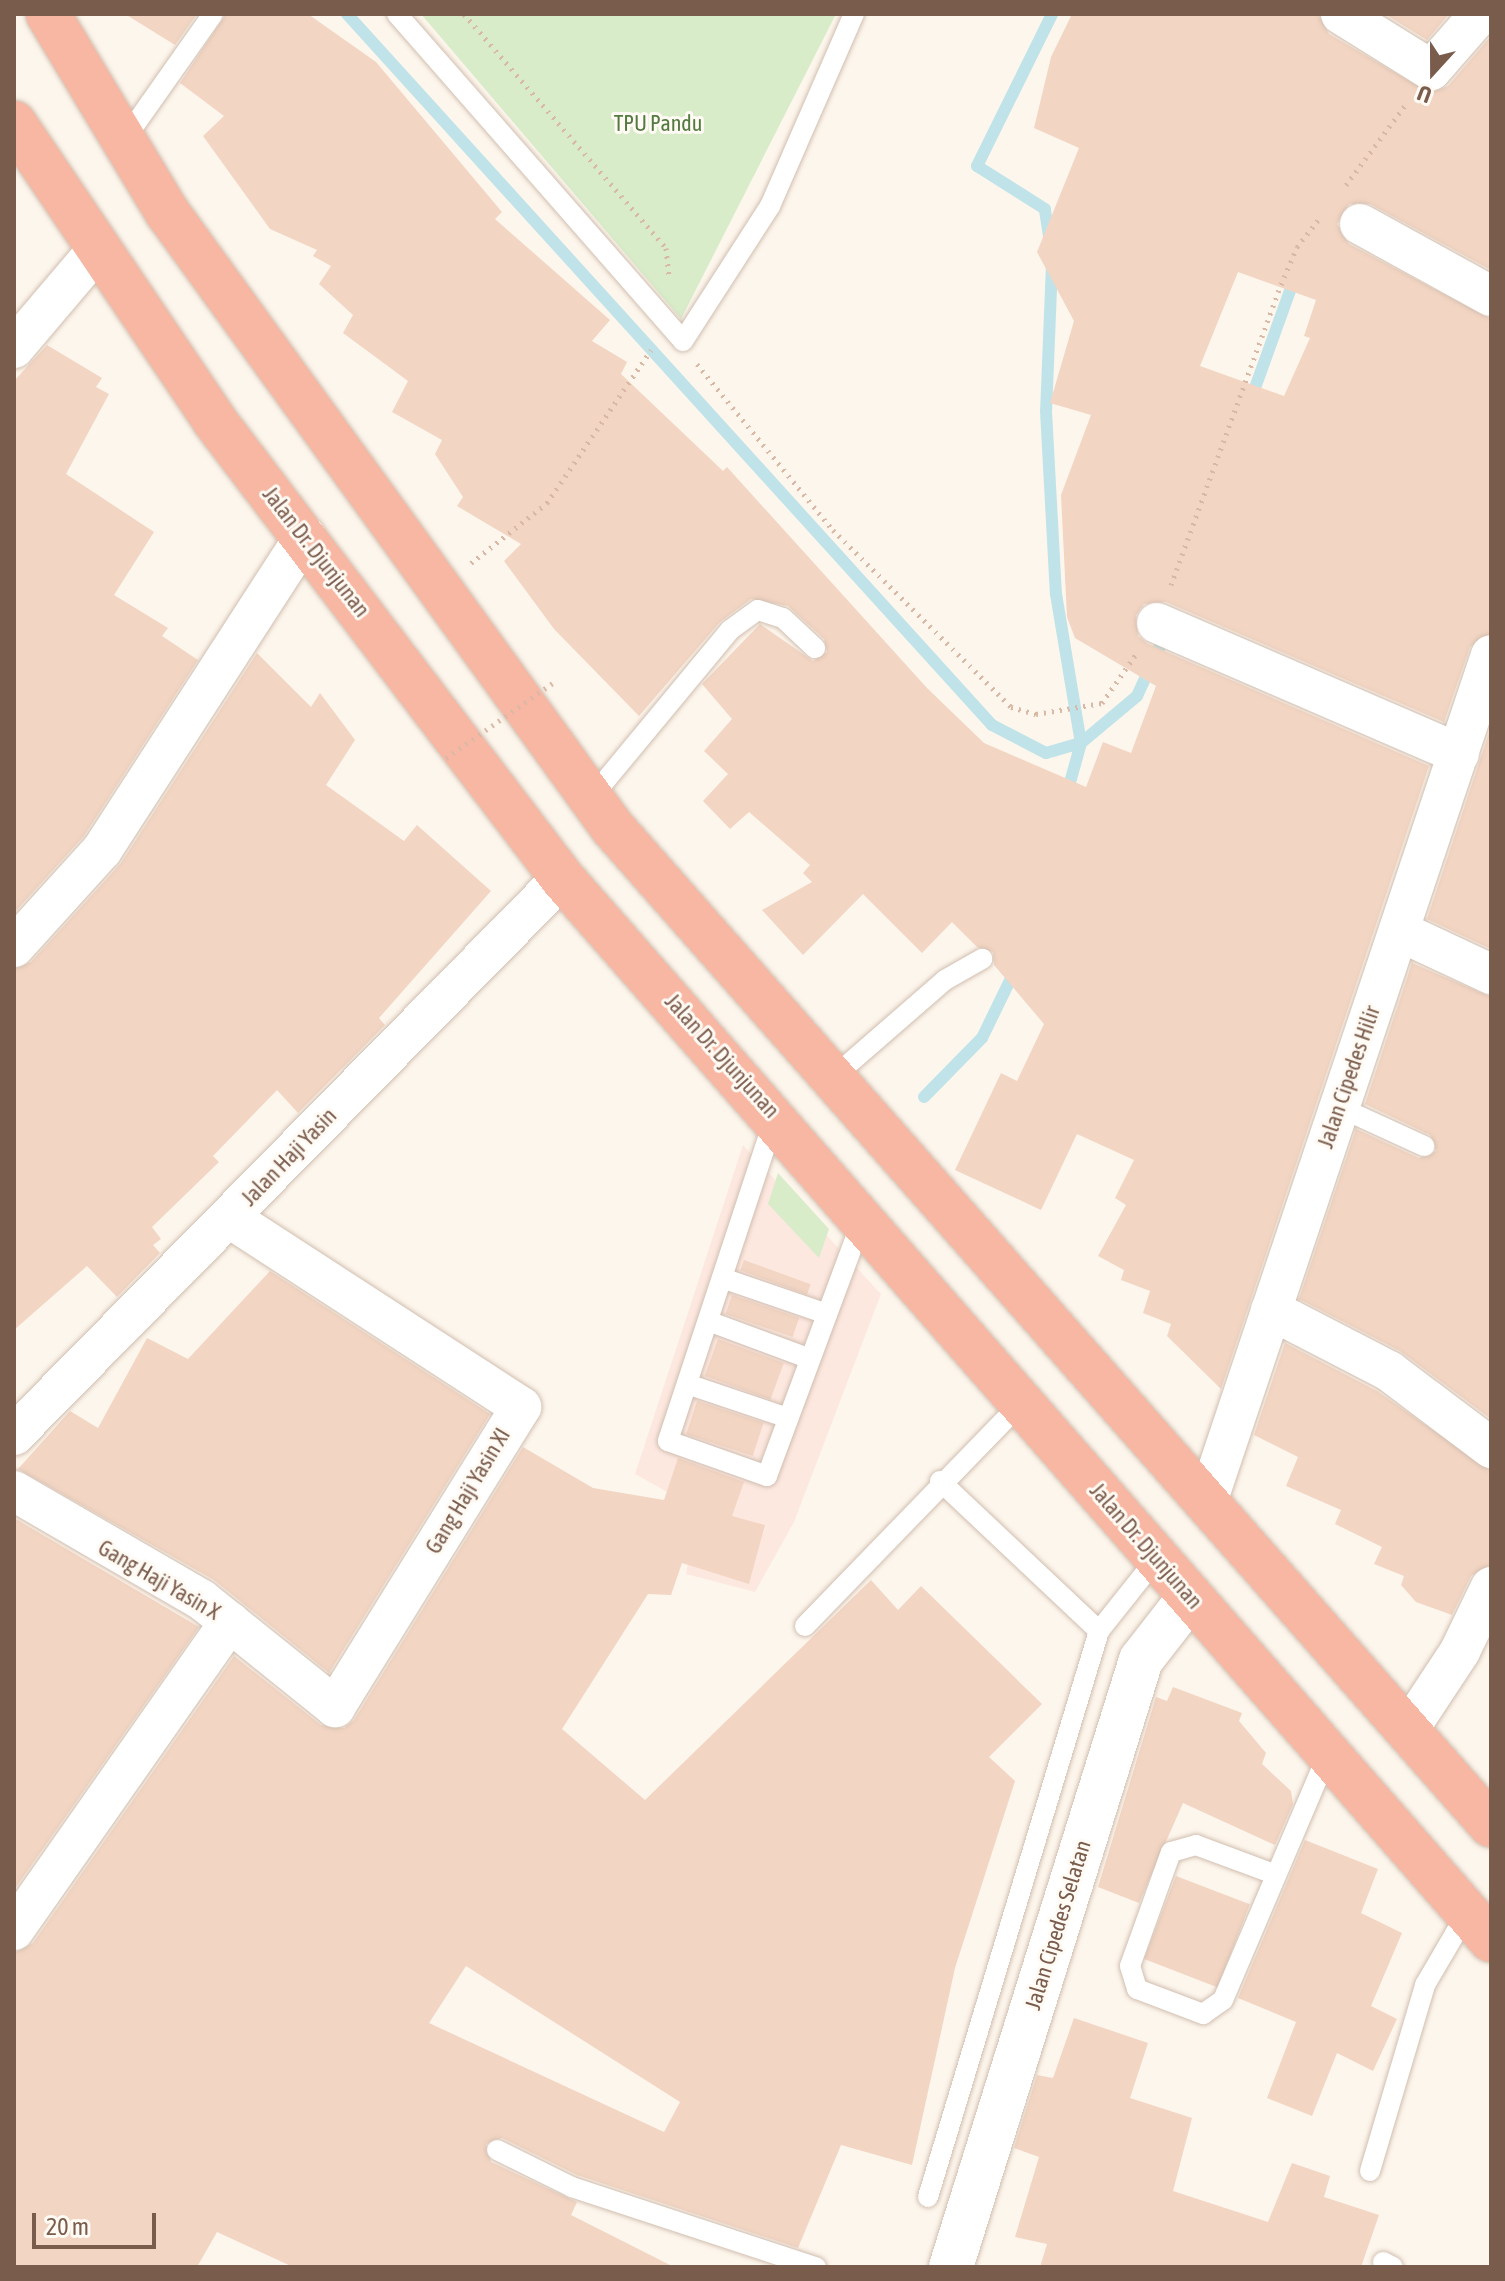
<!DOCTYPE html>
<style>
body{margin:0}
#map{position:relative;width:1505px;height:2281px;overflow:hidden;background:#fdf6ec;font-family:"Asap Condensed",sans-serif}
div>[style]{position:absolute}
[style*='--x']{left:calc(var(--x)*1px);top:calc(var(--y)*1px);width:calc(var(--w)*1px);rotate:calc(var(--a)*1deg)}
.commercial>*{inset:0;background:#fde8e0}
.green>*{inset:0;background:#d8ecc9}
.stream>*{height:12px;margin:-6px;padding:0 6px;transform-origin:6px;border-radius:6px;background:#bfe3e8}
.building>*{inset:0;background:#f3d5c3;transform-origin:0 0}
.path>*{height:5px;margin-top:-2.5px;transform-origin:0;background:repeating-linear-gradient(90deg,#d9b8a5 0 2px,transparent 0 8px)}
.roads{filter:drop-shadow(0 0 2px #d1beb0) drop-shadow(0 0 2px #d1beb0)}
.lane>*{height:20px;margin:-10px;padding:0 10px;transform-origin:10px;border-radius:10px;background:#fff}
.street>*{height:40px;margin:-20px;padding:0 20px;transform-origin:20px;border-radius:20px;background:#fff}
.secondary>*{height:44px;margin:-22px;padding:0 22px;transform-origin:22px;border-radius:22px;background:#fff}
.highway>*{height:44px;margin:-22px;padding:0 22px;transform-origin:22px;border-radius:22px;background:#f7b7a3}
.path-bridge>*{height:5px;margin-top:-2.5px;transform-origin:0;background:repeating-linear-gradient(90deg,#d9b8a5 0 2px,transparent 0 8px)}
span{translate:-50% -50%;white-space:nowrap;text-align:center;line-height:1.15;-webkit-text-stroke:6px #fffaf3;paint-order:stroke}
.park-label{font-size:22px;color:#537a41}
.street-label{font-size:22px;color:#7a5c4d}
.frame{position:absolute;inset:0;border:16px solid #7a5c4d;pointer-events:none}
.north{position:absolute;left:1393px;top:32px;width:80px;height:80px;-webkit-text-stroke:6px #fffaf3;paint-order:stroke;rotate:201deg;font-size:22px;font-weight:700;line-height:32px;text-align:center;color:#7a5c4d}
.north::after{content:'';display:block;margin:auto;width:28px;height:36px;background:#7a5c4d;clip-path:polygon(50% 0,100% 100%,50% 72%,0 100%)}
.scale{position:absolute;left:32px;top:2213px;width:124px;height:36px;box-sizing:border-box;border:4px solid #7a5c4d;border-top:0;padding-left:10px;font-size:24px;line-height:28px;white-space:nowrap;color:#7a5c4d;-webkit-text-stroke:6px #fffaf3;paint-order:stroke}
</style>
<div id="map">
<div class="commercial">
<div style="clip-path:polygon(743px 1145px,881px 1294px,794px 1522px,755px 1592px,686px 1574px,698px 1509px,635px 1474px)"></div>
</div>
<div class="green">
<div style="clip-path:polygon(421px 14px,836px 14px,681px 319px)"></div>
<div style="clip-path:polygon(778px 1173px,829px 1229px,819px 1258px,768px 1204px)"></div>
</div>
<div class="stream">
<div style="--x:347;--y:14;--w:960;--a:47.79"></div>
<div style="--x:992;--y:725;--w:61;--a:27.4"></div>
<div style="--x:1046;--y:753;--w:36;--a:-16"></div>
<div style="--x:1081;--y:743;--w:73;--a:-40"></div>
<div style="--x:1137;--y:696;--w:72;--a:-65.2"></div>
<div style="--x:1050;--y:242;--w:33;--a:-99"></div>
<div style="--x:1045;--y:209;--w:80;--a:-147.7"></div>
<div style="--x:977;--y:166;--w:169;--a:-63.7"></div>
<div style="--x:1052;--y:264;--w:147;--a:92.3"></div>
<div style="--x:1046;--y:411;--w:183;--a:86.9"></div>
<div style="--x:1056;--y:594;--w:151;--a:80.5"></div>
<div style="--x:1081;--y:743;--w:52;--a:105.6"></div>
<div style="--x:1251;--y:399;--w:130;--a:-70.2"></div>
<div style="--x:924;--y:1097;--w:83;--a:-45.5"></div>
<div style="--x:982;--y:1038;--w:78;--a:-64.1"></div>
</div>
<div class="building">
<div style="clip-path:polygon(125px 14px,197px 14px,175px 45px)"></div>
<div style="clip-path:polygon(evenodd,226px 14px,308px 14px,376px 62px,502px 212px,495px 219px,610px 320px,592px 341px,627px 362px,621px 374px,723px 471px,727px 467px,927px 688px,984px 743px,1086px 787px,1103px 742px,1131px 753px,1156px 686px,1075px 638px,1067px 617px,1061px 495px,1091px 415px,1050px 403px,1074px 321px,1037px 252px,1079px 148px,1034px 128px,1051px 57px,1072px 14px,1318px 14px,1329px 34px,1430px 93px,1448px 86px,1491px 36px,1491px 270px,1370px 204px,1349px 204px,1337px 224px,1349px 244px,1491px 319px,1491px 633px,1470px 647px,1444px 722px,1166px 602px,1144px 604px,1136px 615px,1138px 636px,1148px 644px,1429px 766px,1221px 1389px,1167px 1336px,1171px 1324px,1143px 1313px,1150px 1291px,1121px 1280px,1124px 1270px,1098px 1256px,1126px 1205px,1115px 1198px,1134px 1160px,1077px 1134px,1041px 1210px,955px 1170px,1001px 1073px,1017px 1081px,1044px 1024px,994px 965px,993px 952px,977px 947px,952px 922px,922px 953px,863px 894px,803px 955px,762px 910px,812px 882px,803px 873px,810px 865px,749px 812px,730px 829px,703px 801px,728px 774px,704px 751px,732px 719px,702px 684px,760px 624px,813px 661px,827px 652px,824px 639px,788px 606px,751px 599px,720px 622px,639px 716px,554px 629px,504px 561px,521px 544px,457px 506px,463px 497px,435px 454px,442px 440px,392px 412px,408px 381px,343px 333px,353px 315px,319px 284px,331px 266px,313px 256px,317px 250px,270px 229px,203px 136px,224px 116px,180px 83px,226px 14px,1238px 272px,1316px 300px,1304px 336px,1310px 338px,1284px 396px,1200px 366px,1238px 272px)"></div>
<div style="clip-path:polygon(1385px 14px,1449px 14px,1427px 40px)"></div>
<div style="clip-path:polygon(47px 345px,102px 378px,96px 387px,109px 394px,66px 474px,154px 532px,114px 595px,168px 628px,162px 636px,198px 660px,84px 836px,14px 913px,14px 381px)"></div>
<div style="clip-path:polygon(257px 653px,311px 707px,320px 693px,355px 740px,326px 785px,404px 841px,417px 825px,491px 891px,379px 1018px,385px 1025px,298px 1113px,277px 1090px,213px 1156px,219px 1162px,152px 1227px,161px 1239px,153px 1245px,160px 1253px,117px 1297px,87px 1266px,14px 1330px,14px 969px,31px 962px,121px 863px)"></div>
<div style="clip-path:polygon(1491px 727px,1491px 949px,1427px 919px)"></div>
<div style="clip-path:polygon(1412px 963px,1491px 997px,1491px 1419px,1400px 1351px,1299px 1299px,1356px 1129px,1419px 1158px,1436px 1151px,1430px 1135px,1365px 1104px)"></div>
<div style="left:744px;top:1260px;width:71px;height:11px;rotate:20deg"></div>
<div style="clip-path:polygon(270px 1271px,490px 1414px,329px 1673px,214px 1580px,18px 1469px,70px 1411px,98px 1428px,147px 1338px,188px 1359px)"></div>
<div style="left:732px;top:1295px;width:71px;height:20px;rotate:19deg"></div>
<div style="left:718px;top:1339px;width:70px;height:39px;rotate:20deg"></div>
<div style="clip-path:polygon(1285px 1343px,1377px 1391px,1491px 1471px,1491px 1564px,1471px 1576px,1452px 1615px,1416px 1602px,1401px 1585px,1404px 1576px,1374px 1564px,1382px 1547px,1335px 1524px,1341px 1510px,1286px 1486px,1298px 1457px,1254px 1435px)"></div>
<div style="left:697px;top:1401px;width:70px;height:35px;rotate:18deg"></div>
<div style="clip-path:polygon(evenodd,523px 1447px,593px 1488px,664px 1500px,678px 1458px,744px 1482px,732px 1516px,765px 1525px,749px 1584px,682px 1563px,671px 1595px,648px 1594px,562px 1729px,645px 1800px,871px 1580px,898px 1610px,921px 1586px,1042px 1704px,989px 1757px,1015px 1781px,955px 1968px,912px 2165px,841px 2145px,798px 2248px,577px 2175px,502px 2138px,486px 2144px,491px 2162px,577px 2202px,571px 2215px,674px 2267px,293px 2267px,217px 2232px,197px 2267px,14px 2267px,14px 1953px,33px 1943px,234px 1656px,321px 1725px,344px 1728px,354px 1720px,523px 1447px,466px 1966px,680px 2102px,664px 2132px,429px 2023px,466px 1966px)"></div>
<div style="clip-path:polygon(14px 1518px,199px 1627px,14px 1890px)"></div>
<div style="clip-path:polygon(1173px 1687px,1242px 1713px,1239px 1721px,1266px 1753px,1262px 1764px,1291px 1791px,1293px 1804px,1275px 1845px,1183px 1803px,1139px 1903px,1098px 1887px,1156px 1697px,1167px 1701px)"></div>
<div style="clip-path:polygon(1305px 1840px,1378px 1869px,1361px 1913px,1402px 1933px,1371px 2006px,1397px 2019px,1373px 2071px,1337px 2053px,1312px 2116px,1267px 2098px,1296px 2022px,1238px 1998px)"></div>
<div style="left:1176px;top:1876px;width:79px;height:89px;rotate:21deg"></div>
<div style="clip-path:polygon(1074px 2018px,1148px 2043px,1130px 2098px,1192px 2118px,1173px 2191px,1268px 2222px,1292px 2163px,1330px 2176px,1324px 2197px,1379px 2215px,1361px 2267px,1040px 2267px,1047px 2244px,1015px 2237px,1039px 2157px,1014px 2148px,1037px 2075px,1053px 2078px)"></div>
</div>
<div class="path">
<div style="--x:464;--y:14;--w:309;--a:49.2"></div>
<div style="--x:666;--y:248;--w:31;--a:84"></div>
<div style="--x:1346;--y:185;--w:102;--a:-53.4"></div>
<div style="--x:697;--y:364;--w:215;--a:50.7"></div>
<div style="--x:833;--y:530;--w:251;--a:44.8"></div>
<div style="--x:1011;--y:707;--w:26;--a:16"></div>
<div style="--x:1036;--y:714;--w:67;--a:-9.5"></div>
<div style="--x:1102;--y:703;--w:60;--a:-55.2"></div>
<div style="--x:471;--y:563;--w:97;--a:-38.3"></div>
<div style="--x:547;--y:503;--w:185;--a:-55.8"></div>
<div style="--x:1171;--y:585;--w:312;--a:-69.9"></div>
<div style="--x:1278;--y:292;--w:49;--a:-67.1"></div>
<div style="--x:1297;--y:247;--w:37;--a:-52"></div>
</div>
<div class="roads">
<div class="lane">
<div style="--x:397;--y:14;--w:434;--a:48.8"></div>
<div style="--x:683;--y:341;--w:161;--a:-57.2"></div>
<div style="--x:770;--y:206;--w:210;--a:-66.4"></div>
<div style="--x:124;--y:140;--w:154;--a:-54.8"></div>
<div style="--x:591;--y:798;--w:218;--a:-50.4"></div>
<div style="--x:730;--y:630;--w:34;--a:-36"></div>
<div style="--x:758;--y:610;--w:26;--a:18"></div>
<div style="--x:783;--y:618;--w:44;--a:43.2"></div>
<div style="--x:830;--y:1080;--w:152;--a:-41"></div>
<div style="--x:945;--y:980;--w:43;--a:-29.6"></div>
<div style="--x:1339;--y:1107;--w:94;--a:24.6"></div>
<div style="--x:774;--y:1120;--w:338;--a:108.3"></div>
<div style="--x:668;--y:1441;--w:105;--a:19.5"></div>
<div style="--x:767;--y:1476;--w:270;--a:-69.6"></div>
<div style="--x:722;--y:1278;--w:111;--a:18.9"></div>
<div style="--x:708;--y:1321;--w:109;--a:20.4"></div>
<div style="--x:687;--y:1384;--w:107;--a:18.6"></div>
<div style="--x:940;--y:1481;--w:219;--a:43.3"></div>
<div style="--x:805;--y:1626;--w:312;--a:-45.9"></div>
<div style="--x:1274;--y:1874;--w:83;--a:-159.6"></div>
<div style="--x:1196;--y:1845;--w:26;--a:164"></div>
<div style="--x:1171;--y:1852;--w:121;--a:109.8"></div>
<div style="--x:1130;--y:1966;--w:24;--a:73"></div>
<div style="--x:1137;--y:1989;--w:71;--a:20.7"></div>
<div style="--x:1203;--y:2014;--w:24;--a:-35"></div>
<div style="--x:1223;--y:2000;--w:267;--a:-66.9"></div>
<div style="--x:497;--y:2150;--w:84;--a:26.3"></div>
<div style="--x:572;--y:2187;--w:257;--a:18.2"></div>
<div style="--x:1370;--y:2171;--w:194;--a:-73.5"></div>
<div style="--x:1425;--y:1985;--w:61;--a:-59.7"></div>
<div style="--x:1456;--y:1932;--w:21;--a:-37"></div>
<div style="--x:928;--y:2197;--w:591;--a:-73.19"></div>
<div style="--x:1099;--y:1631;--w:93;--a:-51.5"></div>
<div style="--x:1383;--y:2262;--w:11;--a:27"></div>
</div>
<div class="street">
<div style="--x:1341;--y:14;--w:106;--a:31.9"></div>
<div style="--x:1431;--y:70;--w:74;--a:-48.8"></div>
<div style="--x:1360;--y:224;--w:149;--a:28.8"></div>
<div style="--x:14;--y:348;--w:128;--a:-49.7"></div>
<div style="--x:1157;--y:623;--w:329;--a:23.4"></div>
<div style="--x:1399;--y:931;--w:102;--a:25.1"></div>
<div style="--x:14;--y:947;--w:131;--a:-47.8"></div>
<div style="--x:102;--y:850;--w:374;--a:-57.1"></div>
<div style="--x:1271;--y:1310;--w:133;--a:27.3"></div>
<div style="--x:1389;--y:1371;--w:128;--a:37"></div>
<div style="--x:14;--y:1435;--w:781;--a:-45.47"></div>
<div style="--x:14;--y:1491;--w:217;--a:30.1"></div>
<div style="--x:202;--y:1600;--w:171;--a:38.8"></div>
<div style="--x:335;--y:1707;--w:353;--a:-58.2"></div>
<div style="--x:521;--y:1407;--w:347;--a:-147"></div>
<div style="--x:1208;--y:1499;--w:890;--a:-71.46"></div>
<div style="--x:1408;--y:1730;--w:95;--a:-56.6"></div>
<div style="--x:1460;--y:1651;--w:71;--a:-64.2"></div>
<div style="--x:14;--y:1930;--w:376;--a:-55"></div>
</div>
<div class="secondary">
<div style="--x:951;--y:2267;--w:636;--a:-72.62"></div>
<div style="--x:1141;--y:1660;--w:80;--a:-52.1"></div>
</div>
<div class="highway">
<div style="--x:48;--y:14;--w:231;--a:59"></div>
<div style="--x:167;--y:212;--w:759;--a:54.11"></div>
<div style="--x:612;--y:827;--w:1330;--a:48.63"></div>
<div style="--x:14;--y:123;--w:358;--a:56"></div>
<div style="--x:214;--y:420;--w:575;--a:52.77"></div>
<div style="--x:562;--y:878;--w:1411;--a:48.82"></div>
</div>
</div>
<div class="path-bridge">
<div style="--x:446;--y:758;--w:132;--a:-35.1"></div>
</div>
<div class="park-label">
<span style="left:658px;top:124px">TPU Pandu</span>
</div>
<div class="street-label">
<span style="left:316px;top:552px;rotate:52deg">Jalan Dr. Djunjunan</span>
<span style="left:722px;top:1056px;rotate:48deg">Jalan Dr. Djunjunan</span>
<span style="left:1349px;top:1077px;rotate:-71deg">Jalan Cipedes Hilir</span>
<span style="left:289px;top:1157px;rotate:-46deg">Jalan Haji Yasin</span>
<span style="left:468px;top:1491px;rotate:-59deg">Gang Haji Yasin XI</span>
<span style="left:1146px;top:1546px;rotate:49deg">Jalan Dr. Djunjunan</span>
<span style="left:159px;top:1580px;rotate:30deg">Gang Haji Yasin X</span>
<span style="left:1058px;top:1925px;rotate:-73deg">Jalan Cipedes Selatan</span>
</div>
<div class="frame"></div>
<div class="north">U</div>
<div class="scale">20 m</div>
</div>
